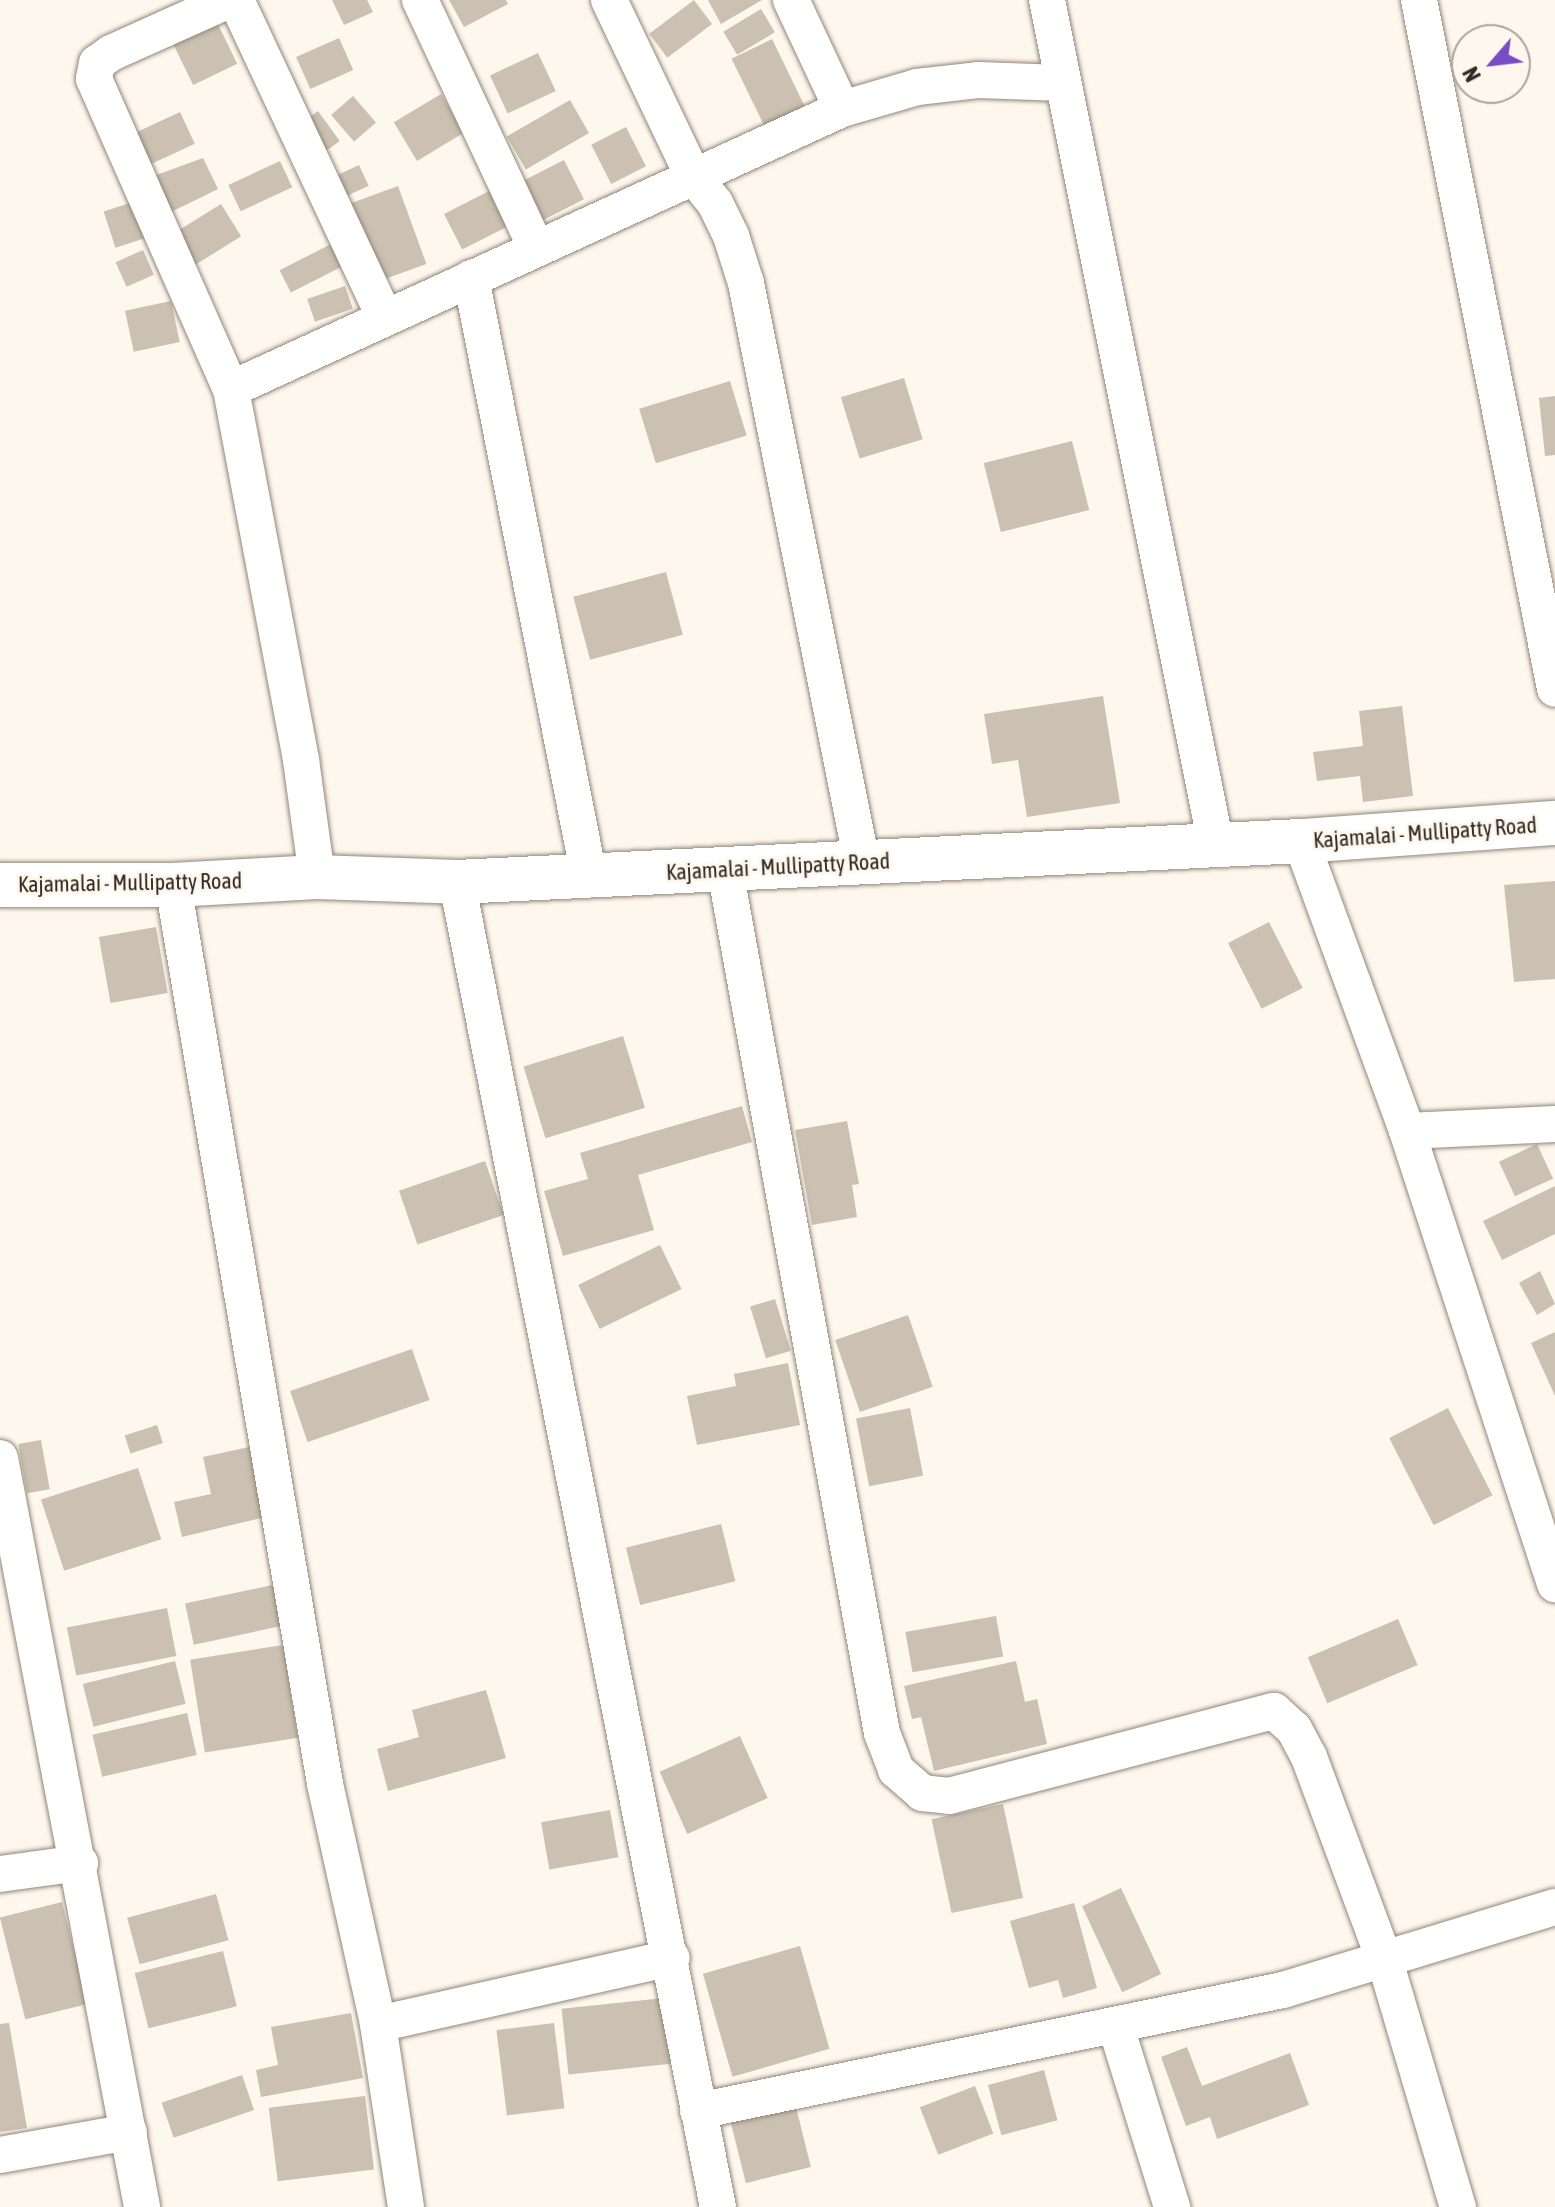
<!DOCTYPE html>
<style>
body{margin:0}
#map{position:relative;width:1555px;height:2207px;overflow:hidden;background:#fef7ed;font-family:"Asap Condensed",sans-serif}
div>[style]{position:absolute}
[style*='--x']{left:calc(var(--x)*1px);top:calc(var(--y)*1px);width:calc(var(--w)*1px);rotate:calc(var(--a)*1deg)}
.building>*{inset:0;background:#cbc0b1;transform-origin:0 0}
.roads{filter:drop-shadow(0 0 2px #908678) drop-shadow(0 0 2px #908678)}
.minor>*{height:36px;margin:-18px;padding:0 18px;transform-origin:18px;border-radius:18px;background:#fff}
.secondary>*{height:44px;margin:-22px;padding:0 22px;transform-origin:22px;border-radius:22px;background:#fff}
span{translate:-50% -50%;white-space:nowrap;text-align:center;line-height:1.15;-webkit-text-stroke:6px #fef7ed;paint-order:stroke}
.street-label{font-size:22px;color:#2d2923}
.north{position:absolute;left:1451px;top:24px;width:80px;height:80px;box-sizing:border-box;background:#fef7ed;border:2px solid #aaa59c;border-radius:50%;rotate:242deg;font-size:22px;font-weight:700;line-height:32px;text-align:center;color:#2d2923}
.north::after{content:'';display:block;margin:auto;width:28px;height:36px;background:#784cc4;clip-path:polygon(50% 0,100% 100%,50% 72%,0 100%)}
</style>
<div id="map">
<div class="building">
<div style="clip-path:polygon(332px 0,367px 0,373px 12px,344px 25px)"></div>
<div style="clip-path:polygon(449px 0,506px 0,508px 4px,464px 27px)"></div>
<div style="left:694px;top:0;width:30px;height:56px;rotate:53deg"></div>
<div style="clip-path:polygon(708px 0,762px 0,721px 24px)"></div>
<div style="left:761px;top:9px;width:27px;height:44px;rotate:59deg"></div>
<div style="left:214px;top:16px;width:53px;height:49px;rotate:64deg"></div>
<div style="left:339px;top:38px;width:35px;height:47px;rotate:66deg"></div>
<div style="left:772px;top:39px;width:75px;height:45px;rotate:64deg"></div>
<div style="left:538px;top:53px;width:42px;height:53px;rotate:65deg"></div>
<div style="left:441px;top:94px;width:45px;height:55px;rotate:59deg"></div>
<div style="left:353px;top:96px;width:35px;height:29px;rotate:49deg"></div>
<div style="left:570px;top:100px;width:38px;height:73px;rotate:60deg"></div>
<div style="left:318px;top:111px;width:37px;height:21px;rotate:54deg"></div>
<div style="left:180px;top:112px;width:35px;height:51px;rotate:65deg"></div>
<div style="left:626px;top:127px;width:44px;height:39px;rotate:63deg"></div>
<div style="clip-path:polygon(203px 158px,218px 189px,169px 213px,151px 177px)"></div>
<div style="left:564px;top:160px;width:44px;height:48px;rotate:63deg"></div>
<div style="left:280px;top:161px;width:29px;height:57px;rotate:65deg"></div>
<div style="left:359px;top:165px;width:23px;height:32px;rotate:65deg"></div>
<div style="left:398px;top:186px;width:83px;height:53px;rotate:70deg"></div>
<div style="left:493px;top:189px;width:40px;height:55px;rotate:63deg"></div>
<div style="left:136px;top:201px;width:38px;height:34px;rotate:72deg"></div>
<div style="left:221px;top:204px;width:38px;height:61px;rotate:58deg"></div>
<div style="left:333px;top:243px;width:25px;height:60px;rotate:63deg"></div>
<div style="left:143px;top:250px;width:27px;height:30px;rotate:66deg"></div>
<div style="left:345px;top:286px;width:24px;height:40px;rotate:71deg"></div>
<div style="left:171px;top:301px;width:42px;height:47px;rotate:78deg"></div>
<div style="left:904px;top:378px;width:64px;height:66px;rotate:73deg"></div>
<div style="left:730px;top:381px;width:57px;height:95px;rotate:73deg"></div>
<div style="clip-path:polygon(1555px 396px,1555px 455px,1545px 456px,1539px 398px)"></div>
<div style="left:1072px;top:441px;width:71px;height:91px;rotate:76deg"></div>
<div style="left:666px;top:572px;width:65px;height:96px;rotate:75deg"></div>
<div style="clip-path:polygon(1103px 696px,1120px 803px,1027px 817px,1018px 760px,992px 764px,984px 714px)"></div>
<div style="clip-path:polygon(1402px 706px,1413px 796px,1363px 802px,1360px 776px,1317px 781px,1313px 752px,1363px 746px,1359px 711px)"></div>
<div style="clip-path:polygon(1555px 881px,1555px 979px,1514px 982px,1504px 885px)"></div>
<div style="left:1269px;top:922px;width:74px;height:46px;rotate:63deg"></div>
<div style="left:156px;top:927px;width:67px;height:58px;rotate:80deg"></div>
<div style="left:623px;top:1036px;width:75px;height:104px;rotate:73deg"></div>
<div style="clip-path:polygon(742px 1106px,752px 1142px,638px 1175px,654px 1230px,563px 1256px,544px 1191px,588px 1179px,580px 1153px)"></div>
<div style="clip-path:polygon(847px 1121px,859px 1184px,852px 1185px,857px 1217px,812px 1225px,795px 1130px)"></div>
<div style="left:1537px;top:1144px;width:38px;height:42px;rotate:65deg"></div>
<div style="left:485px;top:1161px;width:57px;height:91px;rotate:71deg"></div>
<div style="clip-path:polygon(1555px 1186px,1555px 1234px,1502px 1260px,1483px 1221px)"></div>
<div style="left:660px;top:1245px;width:49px;height:91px;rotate:64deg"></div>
<div style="clip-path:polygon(1540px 1271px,1555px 1304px,1537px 1315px,1519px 1283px)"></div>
<div style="left:775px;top:1299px;width:54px;height:26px;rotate:73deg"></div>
<div style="left:908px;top:1315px;width:76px;height:77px;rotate:71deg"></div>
<div style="clip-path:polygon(1555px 1332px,1555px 1396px,1531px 1343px)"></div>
<div style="left:412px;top:1349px;width:54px;height:129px;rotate:71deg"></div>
<div style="clip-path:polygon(788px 1363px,800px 1425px,697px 1445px,687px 1396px,736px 1386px,734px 1374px)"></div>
<div style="left:910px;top:1408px;width:69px;height:55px;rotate:79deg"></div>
<div style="left:1448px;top:1408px;width:98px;height:66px;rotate:63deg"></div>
<div style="left:157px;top:1425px;width:19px;height:34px;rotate:72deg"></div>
<div style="left:41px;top:1440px;width:50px;height:23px;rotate:80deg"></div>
<div style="clip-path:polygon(249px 1447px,265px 1517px,182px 1537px,174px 1502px,211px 1494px,203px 1457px)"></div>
<div style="left:138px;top:1468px;width:75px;height:102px;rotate:72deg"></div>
<div style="left:721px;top:1524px;width:59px;height:98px;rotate:76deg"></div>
<div style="left:277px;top:1584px;width:42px;height:94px;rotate:78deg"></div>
<div style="left:167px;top:1608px;width:49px;height:102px;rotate:79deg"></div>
<div style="left:996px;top:1616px;width:41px;height:92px;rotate:80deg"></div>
<div style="left:1398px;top:1619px;width:50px;height:98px;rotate:67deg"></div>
<div style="left:283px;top:1645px;width:94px;height:94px;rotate:81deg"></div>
<div style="left:175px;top:1661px;width:44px;height:95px;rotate:76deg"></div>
<div style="clip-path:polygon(1016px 1661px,1025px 1702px,1037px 1699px,1047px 1744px,934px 1771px,921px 1717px,912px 1719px,904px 1686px)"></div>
<div style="clip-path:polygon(486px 1690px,506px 1758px,388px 1791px,377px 1749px,419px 1737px,412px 1710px)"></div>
<div style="left:187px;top:1713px;width:43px;height:97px;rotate:77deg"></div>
<div style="left:740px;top:1736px;width:68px;height:88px;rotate:66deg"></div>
<div style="left:1003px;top:1804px;width:96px;height:73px;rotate:78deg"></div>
<div style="left:610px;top:1810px;width:48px;height:70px;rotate:80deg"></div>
<div style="left:1121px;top:1888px;width:95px;height:43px;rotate:65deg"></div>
<div style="left:216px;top:1894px;width:48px;height:92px;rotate:75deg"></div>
<div style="left:62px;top:1902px;width:105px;height:64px;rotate:76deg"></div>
<div style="clip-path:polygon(1074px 1903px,1097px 1988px,1063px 1998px,1058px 1980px,1029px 1988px,1010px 1921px)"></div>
<div style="left:800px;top:1946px;width:107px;height:101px;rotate:74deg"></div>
<div style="left:223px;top:1951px;width:57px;height:91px;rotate:76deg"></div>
<div style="left:664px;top:1998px;width:66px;height:103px;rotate:84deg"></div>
<div style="clip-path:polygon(351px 2013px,363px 2078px,261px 2097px,256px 2070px,278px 2065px,271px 2027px)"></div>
<div style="clip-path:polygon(9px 2023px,27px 2128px,0 2132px,0 2024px)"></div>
<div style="left:554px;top:2023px;width:86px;height:58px;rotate:83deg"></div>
<div style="clip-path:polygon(1187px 2047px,1202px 2086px,1290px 2053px,1309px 2105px,1217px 2139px,1210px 2117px,1186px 2126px,1161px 2057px)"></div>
<div style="left:1044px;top:2070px;width:52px;height:58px;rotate:75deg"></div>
<div style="left:242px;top:2075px;width:37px;height:85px;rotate:71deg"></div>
<div style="left:975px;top:2086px;width:51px;height:59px;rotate:69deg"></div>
<div style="left:365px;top:2096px;width:74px;height:97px;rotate:83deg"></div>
<div style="left:794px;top:2099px;width:70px;height:67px;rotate:76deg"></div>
</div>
<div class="roads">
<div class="minor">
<div style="--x:229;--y:0;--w:129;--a:155.8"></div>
<div style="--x:111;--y:53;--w:17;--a:144"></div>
<div style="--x:97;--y:63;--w:16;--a:101"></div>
<div style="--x:94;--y:79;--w:339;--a:66.2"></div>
<div style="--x:231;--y:389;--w:378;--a:79.3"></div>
<div style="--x:301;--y:760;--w:118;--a:82.2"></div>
<div style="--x:236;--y:0;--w:351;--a:64.9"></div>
<div style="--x:420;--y:0;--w:274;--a:64.9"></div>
<div style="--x:609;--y:0;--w:195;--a:64.5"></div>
<div style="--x:693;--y:176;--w:35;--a:51"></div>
<div style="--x:715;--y:203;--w:37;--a:64"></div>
<div style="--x:731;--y:236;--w:49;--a:72.3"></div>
<div style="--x:746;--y:283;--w:591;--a:78.69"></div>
<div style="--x:791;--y:0;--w:120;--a:64.9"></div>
<div style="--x:1047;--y:0;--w:862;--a:78.69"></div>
<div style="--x:1419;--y:0;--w:702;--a:78.83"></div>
<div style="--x:471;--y:278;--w:610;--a:78.84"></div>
<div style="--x:231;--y:389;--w:672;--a:-24.62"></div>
<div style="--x:842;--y:109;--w:78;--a:-16.3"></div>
<div style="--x:917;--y:87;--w:61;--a:-6.5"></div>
<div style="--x:978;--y:80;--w:85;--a:2"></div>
<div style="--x:1301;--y:841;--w:309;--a:69.9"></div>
<div style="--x:1407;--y:1131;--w:477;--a:71.9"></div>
<div style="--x:725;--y:870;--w:877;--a:79.69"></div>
<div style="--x:882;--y:1733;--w:40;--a:69"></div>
<div style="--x:896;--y:1770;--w:35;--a:41"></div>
<div style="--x:922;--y:1793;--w:27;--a:6"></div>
<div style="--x:949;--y:1796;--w:336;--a:-14.7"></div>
<div style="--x:1274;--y:1711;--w:27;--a:42"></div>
<div style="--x:1294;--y:1729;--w:32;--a:62"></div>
<div style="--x:1309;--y:1757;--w:218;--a:69.6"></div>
<div style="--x:1385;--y:1961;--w:257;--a:73.5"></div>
<div style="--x:457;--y:882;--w:1350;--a:78.86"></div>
<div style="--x:173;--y:885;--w:912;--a:80.4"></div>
<div style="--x:325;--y:1784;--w:246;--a:77.5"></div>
<div style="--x:378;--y:2024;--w:185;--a:81.3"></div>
<div style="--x:1407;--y:1131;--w:148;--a:-2.7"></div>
<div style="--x:0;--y:1458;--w:762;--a:79.26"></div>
<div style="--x:0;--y:1874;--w:81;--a:-7.8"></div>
<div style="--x:378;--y:2024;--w:301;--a:-12.7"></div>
<div style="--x:1116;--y:2027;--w:189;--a:72.7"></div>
<div style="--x:698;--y:2111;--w:597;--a:-11.69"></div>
<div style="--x:1283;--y:1990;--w:284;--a:-17"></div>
<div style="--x:0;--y:2155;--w:131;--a:-10.1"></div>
</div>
<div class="secondary">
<div style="--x:0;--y:885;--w:173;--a:0"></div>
<div style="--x:173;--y:885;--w:144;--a:-3.2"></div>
<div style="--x:317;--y:877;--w:140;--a:2"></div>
<div style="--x:457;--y:882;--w:845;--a:-2.78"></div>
<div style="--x:1301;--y:841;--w:255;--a:-4.1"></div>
</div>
</div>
<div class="street-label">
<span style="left:1425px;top:833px;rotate:-4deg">Kajamalai - Mullipatty Road</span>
<span style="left:778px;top:867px;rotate:-3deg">Kajamalai - Mullipatty Road</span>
<span style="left:130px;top:883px;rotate:-1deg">Kajamalai - Mullipatty Road</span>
</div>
<div class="north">N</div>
</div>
